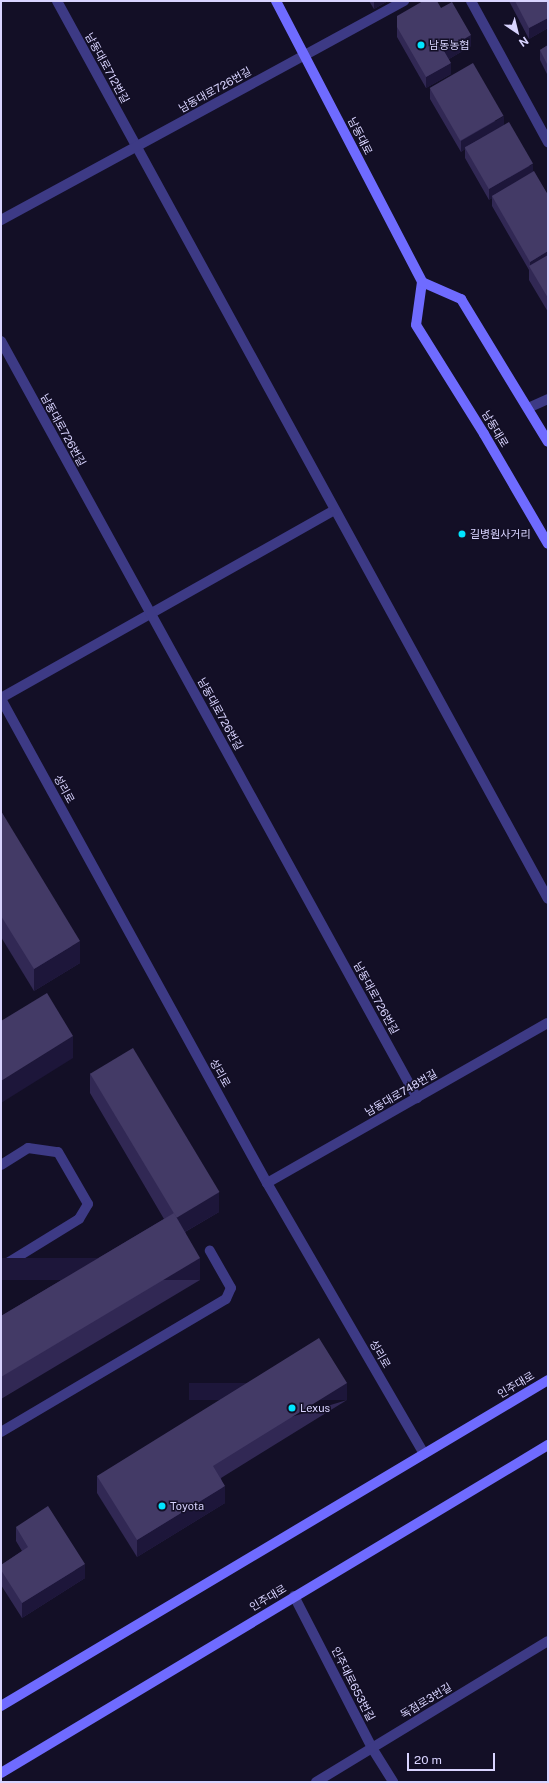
<!DOCTYPE html>
<meta charset="utf-8">
<style>
body{margin:0}
#map{position:relative;width:549px;height:1783px;overflow:hidden;background:#130f26;font-family:"Public Sans","Noto Sans KR",sans-serif}
div>[style]{position:absolute}
[style*='--x']{left:calc(var(--x)*1px);top:calc(var(--y)*1px);width:calc(var(--w)*1px);rotate:calc(var(--a)*1deg)}
.lane>*{height:10px;margin:-5px;padding:0 5px;transform-origin:5px;border-radius:5px;background:#3d3a85}
.street>*{height:10px;margin:-5px;padding:0 5px;transform-origin:5px;border-radius:5px;background:#3d3a85}
.secondary>*{height:10px;margin:-5px;padding:0 5px;transform-origin:5px;border-radius:5px;background:#6f6bff}
.wall>*{inset:0;background:#312854}
.shaded-wall>*{inset:0;background:#1d163a;transform-origin:0 0}
.building>*{inset:0;background:#433a66;transform-origin:0 0}
.dots>*{width:11px;height:11px;translate:-50% -50%;box-sizing:border-box;border:2px solid #130f26;border-radius:50%}
span{translate:-50% -50%;white-space:nowrap;text-align:center;line-height:1.15;-webkit-text-stroke:3px #130f26;paint-order:stroke}
.poi-label{font-size:11px;color:#d9d4ff}
.left{translate:0 -50%;text-align:left}
.street-label{font-size:11px;color:#d9d4ff}
.frame{position:absolute;inset:0;border:2px solid #d9d4ff;pointer-events:none}
.north{position:absolute;left:497px;top:12px;width:40px;height:40px;-webkit-text-stroke:3px #130f26;paint-order:stroke;rotate:145deg;font-size:11px;font-weight:700;line-height:16px;text-align:center;color:#d9d4ff}
.north::after{content:'';display:block;margin:auto;width:14px;height:18px;background:#d9d4ff;clip-path:polygon(50% 0,100% 100%,50% 72%,0 100%)}
.scale{position:absolute;left:407px;top:1753px;width:88px;height:18px;box-sizing:border-box;border:2px solid #d9d4ff;border-top:0;padding-left:5px;font-size:12px;line-height:14px;white-space:nowrap;color:#d9d4ff;-webkit-text-stroke:3px #130f26;paint-order:stroke}
</style>
<div id="map">
<div class="lane">
<div style="--x:471;--y:1;--w:161;--a:61.4"></div>
<div style="--x:305;--y:55;--w:113;--a:-28.6"></div>
<div style="--x:528;--y:408;--w:22;--a:-24"></div>
<div style="--x:1;--y:698;--w:383;--a:-29.4"></div>
<div style="--x:1;--y:1165;--w:32;--a:-32"></div>
<div style="--x:28;--y:1148;--w:30;--a:8"></div>
<div style="--x:58;--y:1152;--w:60;--a:60"></div>
<div style="--x:88;--y:1204;--w:17;--a:121"></div>
<div style="--x:79;--y:1219;--w:92;--a:148.4"></div>
<div style="--x:1;--y:1432;--w:261;--a:-30.6"></div>
<div style="--x:226;--y:1299;--w:12;--a:-66"></div>
<div style="--x:231;--y:1288;--w:43;--a:-119.6"></div>
<div style="--x:294;--y:1596;--w:171;--a:62.8"></div>
<div style="--x:372;--y:1748;--w:40;--a:58"></div>
<div style="--x:316;--y:1782;--w:271;--a:-31.3"></div>
</div>
<div class="street">
<div style="--x:57;--y:1;--w:1023;--a:61.33"></div>
<div style="--x:1;--y:220;--w:346;--a:-28.5"></div>
<div style="--x:1;--y:341;--w:864;--a:61.21"></div>
<div style="--x:1;--y:699;--w:552;--a:61.21"></div>
<div style="--x:267;--y:1183;--w:313;--a:59.9"></div>
<div style="--x:267;--y:1183;--w:323;--a:-29.7"></div>
</div>
<div class="secondary">
<div style="--x:276;--y:1;--w:317;--a:62.5"></div>
<div style="--x:422;--y:282;--w:43;--a:97.9"></div>
<div style="--x:416;--y:325;--w:128;--a:58"></div>
<div style="--x:484;--y:434;--w:127;--a:59.8"></div>
<div style="--x:422;--y:282;--w:43;--a:23.6"></div>
<div style="--x:461;--y:299;--w:167;--a:58.7"></div>
<div style="--x:1;--y:1706;--w:637;--a:-30.79"></div>
<div style="--x:1;--y:1773;--w:638;--a:-30.95"></div>
</div>
<div class="wall">
<div style="clip-path:polygon(369px 1px,388px 1px,374px 9px)"></div>
<div style="clip-path:polygon(509px 1px,548px 1px,548px 28px,529px 39px)"></div>
<div style="clip-path:polygon(441px 8px,471px 46px,449px 59px,451px 74px,426px 88px,397px 37px,397px 16px)"></div>
<div style="clip-path:polygon(548px 45px,548px 76px,540px 60px,540px 50px)"></div>
<div style="clip-path:polygon(430px 89px,504px 125px,548px 195px,548px 312px,529px 280px,529px 270px,492px 206px,492px 198px,489px 200px,465px 158px,465px 149px,461px 152px,430px 99px)"></div>
<div style="clip-path:polygon(1px 811px,80px 963px,34px 991px,1px 937px)"></div>
<div style="clip-path:polygon(90px 1073px,219px 1212px,185px 1232px,200px 1280px,1px 1399px,1px 1316px,164px 1219px,90px 1093px)"></div>
<div style="clip-path:polygon(347px 1400px,221px 1478px,225px 1503px,137px 1557px,97px 1493px,97px 1476px)"></div>
<div style="clip-path:polygon(16px 1527px,85px 1578px,22px 1618px,1px 1585px,1px 1565px,22px 1551px,16px 1541px)"></div>
</div>
<div class="shaded-wall">
<div style="clip-path:polygon(374px 1px,388px 1px,374px 9px)"></div>
<div style="clip-path:polygon(548px 18px,548px 28px,529px 39px,529px 28px)"></div>
<div style="clip-path:polygon(471px 35px,471px 46px,444px 62px,444px 51px)"></div>
<div style="clip-path:polygon(451px 63px,451px 74px,426px 88px,426px 77px)"></div>
<div style="clip-path:polygon(504px 116px,504px 127px,465px 147px,465px 149px,461px 152px,461px 141px)"></div>
<div style="clip-path:polygon(533px 164px,533px 174px,492px 196px,492px 198px,489px 200px,489px 189px)"></div>
<div style="clip-path:polygon(548px 251px,548px 262px,530px 268px,530px 262px)"></div>
<div style="clip-path:polygon(80px 941px,80px 963px,34px 991px,34px 969px)"></div>
<div style="clip-path:polygon(73px 1036px,73px 1058px,1px 1103px,1px 1081px)"></div>
<div style="clip-path:polygon(219px 1192px,219px 1212px,176px 1237px,176px 1217px)"></div>
<div style="left:200px;top:1258px;width:22px;height:232px;rotate:90deg"></div>
<div style="left:347px;top:1383px;width:17px;height:158px;rotate:90deg"></div>
<div style="clip-path:polygon(225px 1486px,225px 1503px,137px 1557px,137px 1540px)"></div>
<div style="clip-path:polygon(85px 1564px,85px 1578px,22px 1618px,22px 1603px)"></div>
</div>
<div class="building">
<div style="clip-path:polygon(423px 1px,437px 1px,441px 8px,452px 2px,471px 35px,444px 51px,451px 63px,426px 77px,397px 27px,397px 16px)"></div>
<div style="clip-path:polygon(515px 1px,548px 1px,548px 18px,529px 28px)"></div>
<div style="clip-path:polygon(548px 45px,548px 66px,540px 50px)"></div>
<div style="left:473px;top:63px;width:61px;height:50px;rotate:60deg"></div>
<div style="left:509px;top:122px;width:48px;height:51px;rotate:60deg"></div>
<div style="clip-path:polygon(534px 171px,548px 195px,548px 251px,530px 262px,492px 196px)"></div>
<div style="clip-path:polygon(548px 255px,548px 298px,529px 266px)"></div>
<div style="clip-path:polygon(1px 811px,80px 941px,34px 969px,1px 916px)"></div>
<div style="clip-path:polygon(47px 993px,73px 1036px,1px 1081px,1px 1021px)"></div>
<div style="left:133px;top:1048px;width:168px;height:50px;rotate:59deg"></div>
<div style="clip-path:polygon(174px 1213px,200px 1258px,1px 1377px,1px 1316px)"></div>
<div style="clip-path:polygon(319px 1338px,347px 1383px,213px 1466px,225px 1486px,137px 1540px,97px 1476px)"></div>
<div style="clip-path:polygon(48px 1506px,85px 1564px,22px 1603px,1px 1570px,1px 1565px,28px 1547px,16px 1527px)"></div>
</div>
<div class="dots">
<div style="left:421px;top:45px;background:#00e5ff"></div>
<div style="left:462px;top:534px;background:#00e5ff"></div>
<div style="left:292px;top:1408px;background:#00e5ff"></div>
<div style="left:162px;top:1506px;background:#00e5ff"></div>
</div>
<div class="poi-label">
<span class="left" style="left:429px;top:45px">남동농협</span>
<span class="left" style="left:470px;top:534px">길병원사거리</span>
<span class="left" style="left:300px;top:1408px">Lexus</span>
<span class="left" style="left:170px;top:1506px">Toyota</span>
</div>
<div class="street-label">
<span style="left:107px;top:68px;rotate:61deg">남동대로712번길</span>
<span style="left:215px;top:90px;rotate:-29deg">남동대로726번길</span>
<span style="left:360px;top:136px;rotate:63deg">남동대로</span>
<span style="left:495px;top:429px;rotate:59deg">남동대로</span>
<span style="left:63px;top:430px;rotate:61deg">남동대로726번길</span>
<span style="left:220px;top:714px;rotate:61deg">남동대로726번길</span>
<span style="left:64px;top:789px;rotate:61deg">성리로</span>
<span style="left:376px;top:998px;rotate:61deg">남동대로726번길</span>
<span style="left:220px;top:1073px;rotate:61deg">성리로</span>
<span style="left:401px;top:1093px;rotate:-30deg">남동대로748번길</span>
<span style="left:380px;top:1354px;rotate:60deg">성리로</span>
<span style="left:516px;top:1385px;rotate:-31deg">인주대로</span>
<span style="left:268px;top:1598px;rotate:-31deg">인주대로</span>
<span style="left:353px;top:1684px;rotate:63deg">인주대로653번길</span>
<span style="left:426px;top:1701px;rotate:-31deg">독점로3번길</span>
</div>
<div class="frame"></div>
<div class="north">N</div>
<div class="scale">20 m</div>
</div>
